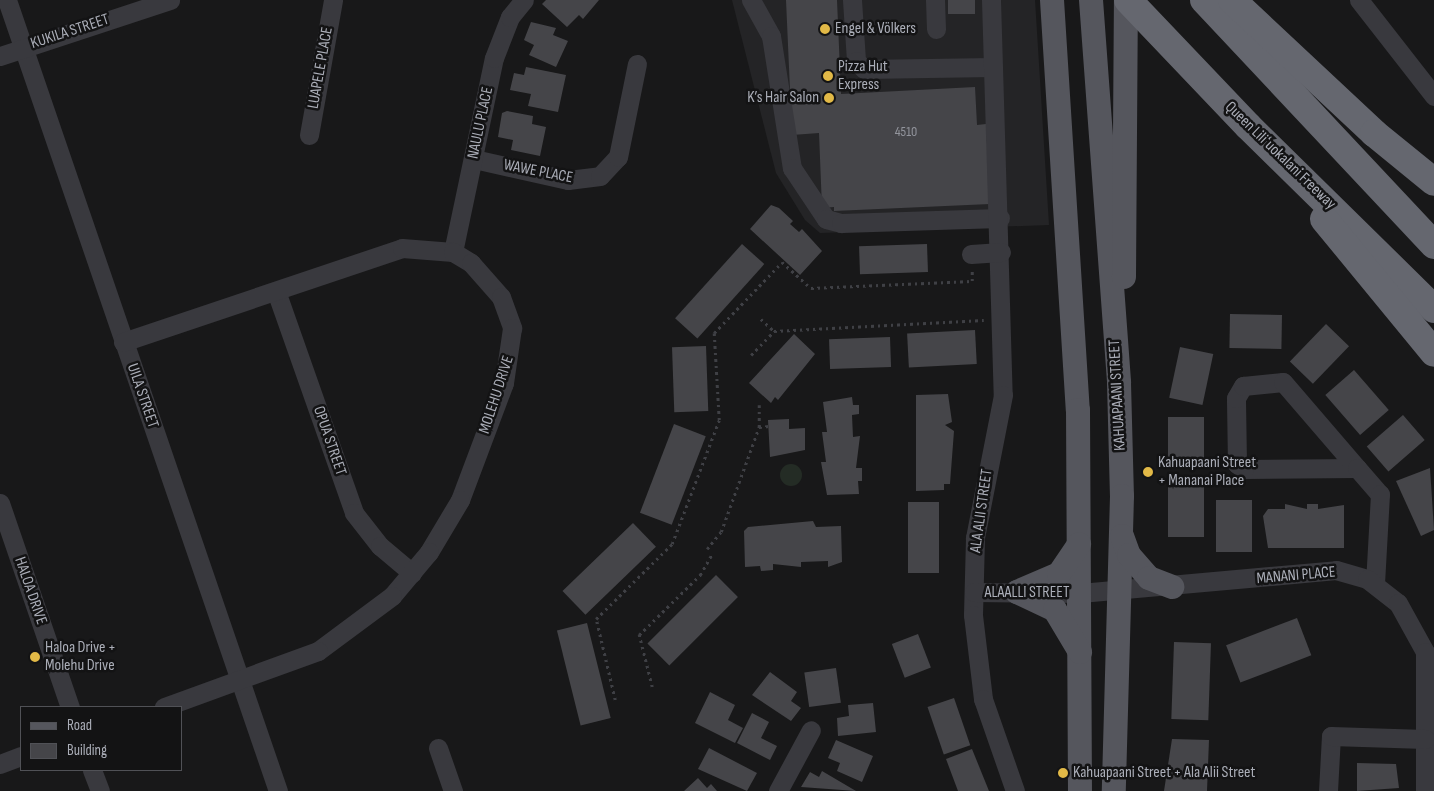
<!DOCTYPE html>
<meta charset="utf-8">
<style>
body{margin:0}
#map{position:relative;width:1434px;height:791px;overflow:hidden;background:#181819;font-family:"Sofia Sans Condensed",sans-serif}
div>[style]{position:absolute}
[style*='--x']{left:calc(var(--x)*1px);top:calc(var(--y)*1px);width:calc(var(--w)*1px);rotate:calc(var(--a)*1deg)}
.built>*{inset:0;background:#242426}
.green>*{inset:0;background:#242c25}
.round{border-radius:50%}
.building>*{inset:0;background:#454549;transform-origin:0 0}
.path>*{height:2.5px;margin-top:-1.25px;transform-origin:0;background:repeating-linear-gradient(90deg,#3f4045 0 2.5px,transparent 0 6.5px)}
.minor>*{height:19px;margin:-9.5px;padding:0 9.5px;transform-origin:9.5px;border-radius:9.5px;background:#39393e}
.major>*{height:24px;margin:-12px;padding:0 12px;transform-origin:12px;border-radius:12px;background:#55565d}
.highway>*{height:28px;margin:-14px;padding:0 14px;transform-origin:14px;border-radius:14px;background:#65676f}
.dots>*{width:14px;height:14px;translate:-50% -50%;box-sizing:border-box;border:2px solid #131314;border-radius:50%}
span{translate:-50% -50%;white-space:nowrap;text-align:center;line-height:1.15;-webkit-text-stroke:5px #131314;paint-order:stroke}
.number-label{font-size:14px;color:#92949c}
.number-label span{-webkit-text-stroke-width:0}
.poi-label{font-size:16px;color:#abaeb8}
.left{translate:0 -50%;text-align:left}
.right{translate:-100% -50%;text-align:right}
.street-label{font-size:16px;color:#abaeb8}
.legend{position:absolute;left:20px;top:706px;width:162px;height:65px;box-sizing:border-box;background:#131314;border:1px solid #505156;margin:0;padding:6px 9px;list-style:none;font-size:15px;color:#abaeb8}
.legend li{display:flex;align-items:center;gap:10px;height:25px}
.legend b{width:25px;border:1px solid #505156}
</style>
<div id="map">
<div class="built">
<div style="clip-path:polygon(732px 0,1035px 0,1049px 225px,820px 233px,805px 220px,776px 173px)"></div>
</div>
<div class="green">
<div class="round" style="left:780px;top:464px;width:22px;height:22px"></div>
</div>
<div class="building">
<div style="clip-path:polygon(546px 0,599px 0,583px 19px,579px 15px,567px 27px,542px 4px)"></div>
<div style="clip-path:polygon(786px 0,837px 0,841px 94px,975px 87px,977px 125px,986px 124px,990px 204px,834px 211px,834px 207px,822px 208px,819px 133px,792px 135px)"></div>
<div style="left:948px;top:0;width:27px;height:14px"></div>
<div style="clip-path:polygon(531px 22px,556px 28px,553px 35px,568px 41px,556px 67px,529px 55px,534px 45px,524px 40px)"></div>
<div style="clip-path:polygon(526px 67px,566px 75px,558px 112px,528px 106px,531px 94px,510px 90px,514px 73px,524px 75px)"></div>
<div style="clip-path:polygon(507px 111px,533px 116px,532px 124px,546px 127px,540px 156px,511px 150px,513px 140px,498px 137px,502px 113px)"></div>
<div style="clip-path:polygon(771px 205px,779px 208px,793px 221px,790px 224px,799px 232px,802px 229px,822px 251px,800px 275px,750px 229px)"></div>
<div style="left:742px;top:244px;width:30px;height:100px;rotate:42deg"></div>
<div style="left:927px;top:244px;width:28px;height:68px;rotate:88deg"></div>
<div style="left:1230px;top:314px;width:52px;height:34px;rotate:1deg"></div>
<div style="left:1326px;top:324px;width:32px;height:52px;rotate:44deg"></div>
<div style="left:975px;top:330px;width:34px;height:68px;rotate:87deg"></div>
<div style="clip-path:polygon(794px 334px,815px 354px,778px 400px,775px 397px,771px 403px,749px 383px)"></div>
<div style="left:890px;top:337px;width:30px;height:61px;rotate:88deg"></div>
<div style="left:706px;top:346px;width:65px;height:34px;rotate:88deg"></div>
<div style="left:1180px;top:347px;width:34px;height:52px;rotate:12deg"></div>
<div style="left:1354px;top:370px;width:53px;height:38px;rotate:49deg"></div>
<div style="clip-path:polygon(948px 394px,952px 422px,945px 425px,954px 431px,950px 484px,944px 484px,944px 490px,916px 491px,916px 395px)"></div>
<div style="clip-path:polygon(852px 397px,853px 405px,859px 405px,859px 414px,852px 415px,853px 437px,860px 436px,856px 468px,862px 468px,862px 481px,858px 481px,859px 494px,827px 495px,821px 462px,826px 462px,822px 432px,827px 432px,823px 402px)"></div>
<div style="left:1403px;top:415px;width:33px;height:48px;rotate:49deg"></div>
<div style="left:1168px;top:417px;width:36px;height:50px"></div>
<div style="clip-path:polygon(789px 419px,789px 429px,805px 428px,805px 450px,770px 457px,768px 420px)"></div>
<div style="left:674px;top:424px;width:34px;height:95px;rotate:21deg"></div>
<div style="clip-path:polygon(1430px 468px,1434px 530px,1421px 536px,1396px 481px)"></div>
<div style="left:1168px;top:483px;width:36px;height:54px"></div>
<div style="left:1216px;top:500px;width:36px;height:52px"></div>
<div style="left:908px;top:502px;width:31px;height:71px"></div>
<div style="clip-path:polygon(1285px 504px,1307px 509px,1307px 504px,1318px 504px,1318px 509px,1344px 505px,1344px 548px,1268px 548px,1263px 516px,1268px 509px,1285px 509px)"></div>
<div style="clip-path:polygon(813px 521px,816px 527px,841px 526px,842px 562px,828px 567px,828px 561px,801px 562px,801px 567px,773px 564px,773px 570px,761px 571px,760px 566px,745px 567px,744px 531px,748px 527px)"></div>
<div style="left:633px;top:523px;width:33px;height:98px;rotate:46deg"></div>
<div style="left:716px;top:575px;width:31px;height:97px;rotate:45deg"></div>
<div style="left:1297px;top:618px;width:40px;height:76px;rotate:69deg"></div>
<div style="left:587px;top:623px;width:98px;height:31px;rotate:76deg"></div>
<div style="left:918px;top:634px;width:36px;height:28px;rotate:69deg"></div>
<div style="left:1174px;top:642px;width:37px;height:77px;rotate:2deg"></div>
<div style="left:836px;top:668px;width:35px;height:32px;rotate:82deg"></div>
<div style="clip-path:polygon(770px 672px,797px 692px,791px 701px,801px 708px,791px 721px,752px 695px)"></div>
<div style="clip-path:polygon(710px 692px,735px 705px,728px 720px,743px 728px,735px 743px,695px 723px)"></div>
<div style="left:954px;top:698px;width:50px;height:28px;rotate:71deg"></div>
<div style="clip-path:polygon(873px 703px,876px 732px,838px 736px,837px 718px,849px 716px,848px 705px)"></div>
<div style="clip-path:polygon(752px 713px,769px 722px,761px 738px,777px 746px,770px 760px,737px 743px)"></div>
<div style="clip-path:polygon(1172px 739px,1209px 740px,1207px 791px,1164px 791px)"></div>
<div style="clip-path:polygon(836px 740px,873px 756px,862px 782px,837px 771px,840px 763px,828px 758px)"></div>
<div style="clip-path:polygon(709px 748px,757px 773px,747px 791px,698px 769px)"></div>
<div style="clip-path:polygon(972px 749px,989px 791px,958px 791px,946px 759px)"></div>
<div style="clip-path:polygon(1357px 763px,1396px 764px,1399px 788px,1357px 791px)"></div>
<div style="clip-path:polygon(822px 771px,856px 791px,801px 787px,810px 772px,819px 777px)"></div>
<div style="clip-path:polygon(698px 778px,707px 788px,711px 784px,717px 791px,684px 791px)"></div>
</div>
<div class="path">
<div style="--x:761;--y:319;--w:18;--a:43"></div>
<div style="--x:751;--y:355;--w:33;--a:-46"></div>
<div style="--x:774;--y:331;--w:210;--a:-3"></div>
<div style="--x:759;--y:427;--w:10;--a:-6"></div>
<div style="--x:707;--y:549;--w:22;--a:-51"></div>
<div style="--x:721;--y:532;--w:112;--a:-70.1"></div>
<div style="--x:759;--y:427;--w:22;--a:-90"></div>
<div style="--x:652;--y:687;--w:54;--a:-104"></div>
<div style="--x:639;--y:635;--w:86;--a:-44.5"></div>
<div style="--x:700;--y:575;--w:24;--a:-60"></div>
<div style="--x:615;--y:700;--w:83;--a:-103.2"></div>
<div style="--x:596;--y:619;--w:107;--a:-44.6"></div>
<div style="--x:672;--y:544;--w:133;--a:-69.2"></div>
<div style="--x:719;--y:420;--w:87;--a:-93.3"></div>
<div style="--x:714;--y:333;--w:98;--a:-46.2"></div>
<div style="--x:782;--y:262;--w:39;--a:42"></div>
<div style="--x:811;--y:288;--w:161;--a:-2.5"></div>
<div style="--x:972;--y:281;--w:12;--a:-90"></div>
</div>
<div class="minor">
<div style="--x:7;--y:0;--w:836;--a:71.09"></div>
<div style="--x:751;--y:0;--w:41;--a:60.9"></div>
<div style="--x:771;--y:36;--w:134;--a:81"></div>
<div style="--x:792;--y:168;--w:61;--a:56.3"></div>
<div style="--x:826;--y:219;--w:16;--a:15"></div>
<div style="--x:841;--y:223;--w:159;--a:-1.8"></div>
<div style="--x:852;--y:0;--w:61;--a:86.2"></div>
<div style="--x:856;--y:61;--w:11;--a:45"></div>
<div style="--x:864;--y:69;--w:129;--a:-0.9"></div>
<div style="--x:935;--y:0;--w:29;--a:88"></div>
<div style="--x:991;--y:0;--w:395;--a:88.3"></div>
<div style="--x:1003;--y:395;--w:146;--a:101.1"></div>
<div style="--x:975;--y:538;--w:77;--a:91.5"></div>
<div style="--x:973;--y:615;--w:85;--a:83.2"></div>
<div style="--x:983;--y:699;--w:97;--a:70.8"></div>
<div style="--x:1359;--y:0;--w:122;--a:52"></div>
<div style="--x:0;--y:56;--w:179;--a:-18.2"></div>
<div style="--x:309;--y:135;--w:137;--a:-79.9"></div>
<div style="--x:474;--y:159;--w:96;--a:12.6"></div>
<div style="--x:568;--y:180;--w:32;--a:-7"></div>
<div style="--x:600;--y:176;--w:26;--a:-47"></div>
<div style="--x:618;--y:157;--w:95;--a:-78.5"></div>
<div style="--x:453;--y:252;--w:198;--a:-78.1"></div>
<div style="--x:494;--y:58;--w:44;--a:-68.7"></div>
<div style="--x:510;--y:17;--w:22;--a:-51"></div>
<div style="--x:971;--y:254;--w:30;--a:-4"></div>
<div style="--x:276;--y:291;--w:235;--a:70.6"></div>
<div style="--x:354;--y:513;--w:42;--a:51.8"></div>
<div style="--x:380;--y:546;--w:42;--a:40.2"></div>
<div style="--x:123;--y:342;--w:294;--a:-18.6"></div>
<div style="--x:402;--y:248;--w:51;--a:4.5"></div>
<div style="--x:453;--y:252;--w:21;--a:31"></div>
<div style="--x:471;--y:263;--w:45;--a:48.6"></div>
<div style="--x:501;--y:297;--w:33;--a:70"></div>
<div style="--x:512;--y:328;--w:56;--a:98.3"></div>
<div style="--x:504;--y:383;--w:125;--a:110.6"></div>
<div style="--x:460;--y:500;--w:61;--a:120.8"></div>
<div style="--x:429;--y:552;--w:57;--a:130.1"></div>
<div style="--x:392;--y:596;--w:92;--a:143.4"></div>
<div style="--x:318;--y:651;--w:164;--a:160"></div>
<div style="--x:1357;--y:468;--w:113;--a:179.5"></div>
<div style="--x:1244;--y:469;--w:9;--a:-144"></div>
<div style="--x:1237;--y:464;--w:66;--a:-90.9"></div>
<div style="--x:1236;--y:398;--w:14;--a:-60"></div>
<div style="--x:1243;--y:386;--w:40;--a:-5.7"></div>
<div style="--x:1283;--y:382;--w:113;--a:49.3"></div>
<div style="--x:1357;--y:468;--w:35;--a:49"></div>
<div style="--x:1380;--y:494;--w:89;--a:93.2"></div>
<div style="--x:0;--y:503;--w:216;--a:71.1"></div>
<div style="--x:974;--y:592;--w:106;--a:0.5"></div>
<div style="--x:1080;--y:593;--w:257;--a:-5.1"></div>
<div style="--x:1336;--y:570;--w:32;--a:16"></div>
<div style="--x:1367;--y:579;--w:39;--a:38"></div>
<div style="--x:1398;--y:603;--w:56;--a:61.1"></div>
<div style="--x:1425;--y:652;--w:139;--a:90"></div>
<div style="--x:438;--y:748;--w:46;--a:70.8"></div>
<div style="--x:0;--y:764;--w:22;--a:-21"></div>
<div style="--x:92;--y:770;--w:22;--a:69"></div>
<div style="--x:778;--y:791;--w:69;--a:-61.6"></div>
<div style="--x:1328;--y:791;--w:55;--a:-86.9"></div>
<div style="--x:1331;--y:736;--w:94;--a:1.8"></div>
</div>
<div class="major">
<div style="--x:1052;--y:0;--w:411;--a:86.4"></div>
<div style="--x:1078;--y:410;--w:381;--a:89.7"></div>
<div style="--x:1091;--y:0;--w:384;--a:85.8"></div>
<div style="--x:1119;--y:383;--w:113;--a:88.5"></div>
<div style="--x:1122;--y:496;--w:295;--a:91.6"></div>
<div style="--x:1124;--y:277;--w:277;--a:-89.6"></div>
<div style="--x:1122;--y:536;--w:20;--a:70"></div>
<div style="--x:1129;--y:555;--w:30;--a:49"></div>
<div style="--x:1149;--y:578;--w:25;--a:21"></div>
<div style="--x:1017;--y:592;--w:42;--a:25.3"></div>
<div style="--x:1055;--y:610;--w:49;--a:59.2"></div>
<div style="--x:1017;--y:592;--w:46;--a:-23.2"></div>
<div style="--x:1059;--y:574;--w:36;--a:-56"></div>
</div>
<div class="highway">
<div style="--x:1128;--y:0;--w:174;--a:46.4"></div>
<div style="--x:1248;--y:126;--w:261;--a:44.5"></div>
<div style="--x:1204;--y:0;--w:336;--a:46.8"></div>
<div style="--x:1232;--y:0;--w:195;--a:43.1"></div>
<div style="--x:1374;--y:133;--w:77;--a:39.2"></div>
<div style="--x:1324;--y:219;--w:173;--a:50.6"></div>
</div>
<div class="dots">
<div style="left:825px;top:29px;background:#e2b947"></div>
<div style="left:828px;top:76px;background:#e2b947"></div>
<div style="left:829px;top:98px;background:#e2b947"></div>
<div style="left:1148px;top:472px;background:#e2b947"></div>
<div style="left:35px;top:657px;background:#e2b947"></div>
<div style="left:1063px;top:773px;background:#e2b947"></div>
</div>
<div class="number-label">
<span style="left:906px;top:132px">4510</span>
</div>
<div class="poi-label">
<span class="left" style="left:835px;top:29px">Engel &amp; Völkers</span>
<span class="left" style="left:838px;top:76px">Pizza Hut<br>Express</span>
<span class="right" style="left:819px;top:98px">K’s Hair Salon</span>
<span class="left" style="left:1158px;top:472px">Kahuapaani Street<br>+ Mananai Place</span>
<span class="left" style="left:45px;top:657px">Haloa Drive +<br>Molehu Drive</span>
<span class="left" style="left:1073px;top:773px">Kahuapaani Street + Ala Alii Street</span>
</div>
<div class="street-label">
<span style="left:70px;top:32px;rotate:-18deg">KUKILA STREET</span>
<span style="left:321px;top:68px;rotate:-80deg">LUAPELE PLACE</span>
<span style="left:481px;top:123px;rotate:-78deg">NAULU PLACE</span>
<span style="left:1280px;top:156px;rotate:44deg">Queen Liliʻuokalani Freeway</span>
<span style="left:538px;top:172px;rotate:11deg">WAWE PLACE</span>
<span style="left:497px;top:395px;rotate:-72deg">MOLEHU DRIVE</span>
<span style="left:1118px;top:395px;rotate:-93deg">KAHUAPAANI STREET</span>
<span style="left:142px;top:396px;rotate:71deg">UILA STREET</span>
<span style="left:329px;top:441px;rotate:71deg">OPUA STREET</span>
<span style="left:982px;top:511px;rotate:-82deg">ALA ALII STREET</span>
<span style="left:1296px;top:576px;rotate:-5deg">MANANI PLACE</span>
<span style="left:30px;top:591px;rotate:71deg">HALOA DRIVE</span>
<span style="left:1027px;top:593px">ALAALLI STREET</span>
</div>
<ul class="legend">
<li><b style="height:6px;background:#55565d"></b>Road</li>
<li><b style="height:14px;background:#454549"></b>Building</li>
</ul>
</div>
